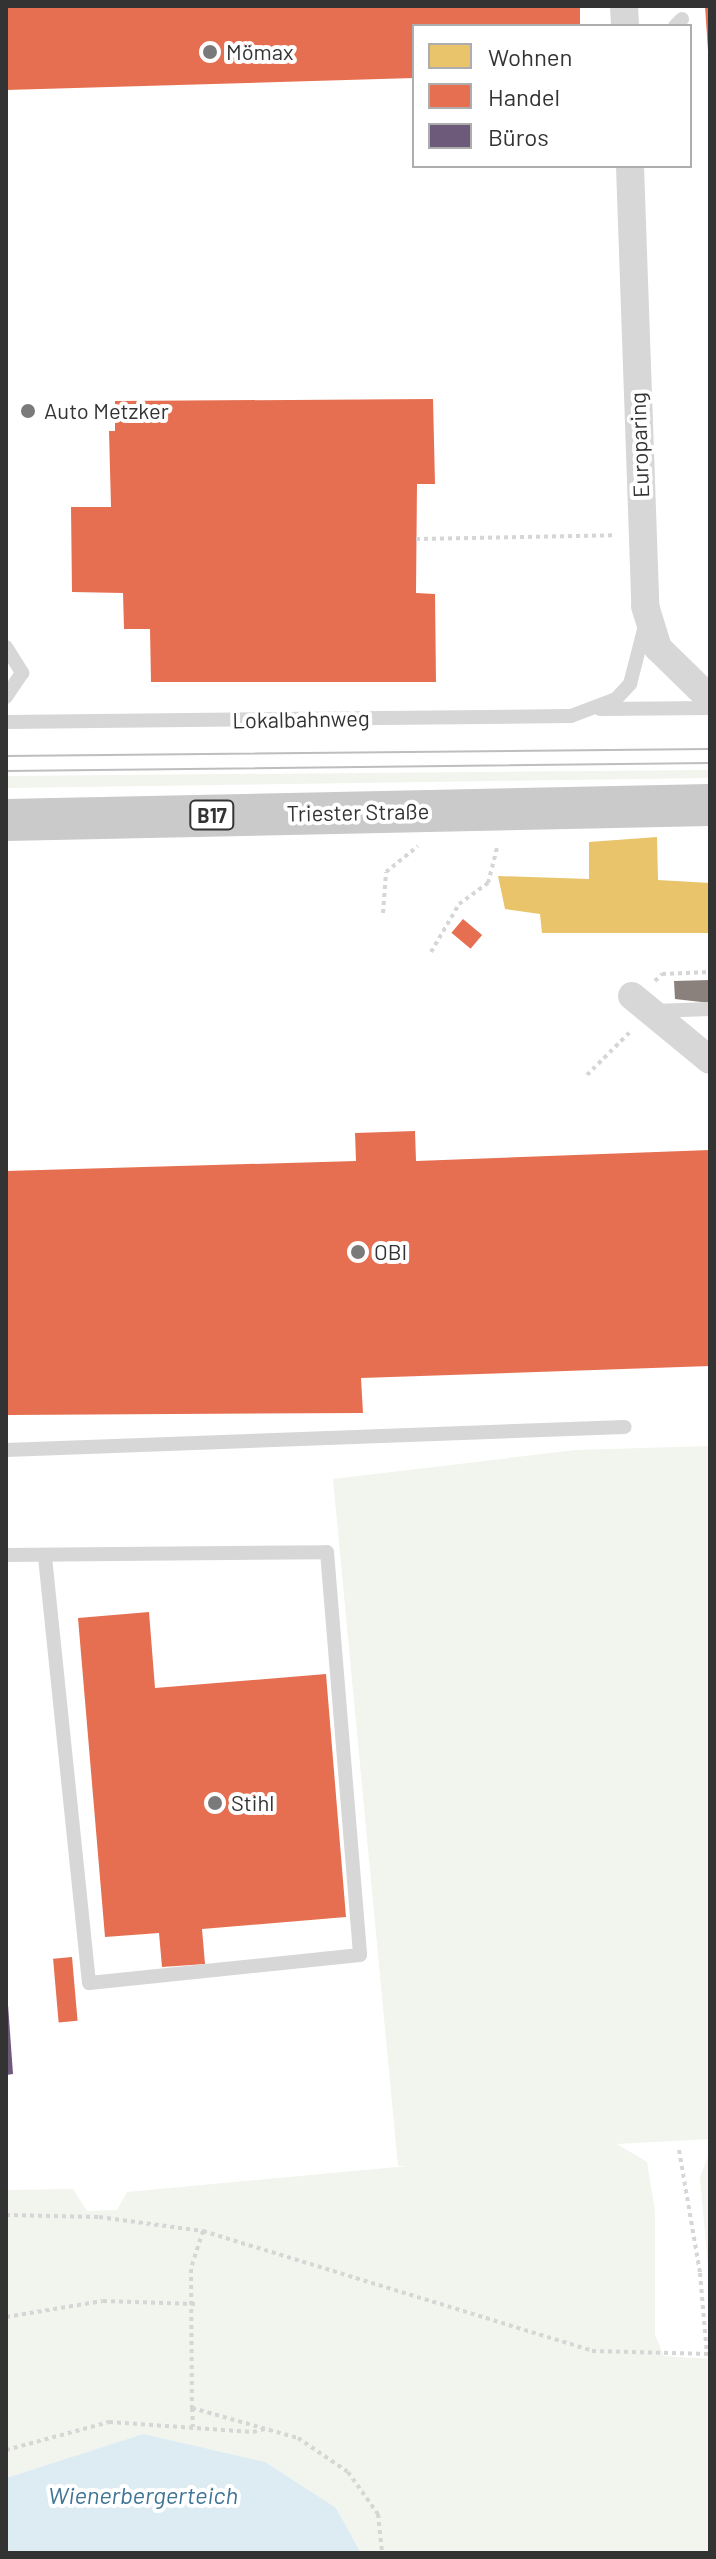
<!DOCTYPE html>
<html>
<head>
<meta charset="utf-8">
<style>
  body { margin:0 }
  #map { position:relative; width:716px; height:2559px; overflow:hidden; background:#fff; font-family:Barlow,sans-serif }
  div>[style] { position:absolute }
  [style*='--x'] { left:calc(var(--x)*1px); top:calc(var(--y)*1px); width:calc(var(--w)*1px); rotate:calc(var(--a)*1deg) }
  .green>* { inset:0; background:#f1f5ed }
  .water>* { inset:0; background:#ddebf3 }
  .homes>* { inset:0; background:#e9c46a }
  .shops>* { inset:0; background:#e76f51; transform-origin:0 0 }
  .offices>* { inset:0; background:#6d597a }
  .industry>* { inset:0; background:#8a817c }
  .path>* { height:4px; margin-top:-2px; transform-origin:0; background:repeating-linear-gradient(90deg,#d6d6d6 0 4px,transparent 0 8px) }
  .service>* { height:14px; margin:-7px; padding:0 7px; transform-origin:7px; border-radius:7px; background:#d7d7d7 }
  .minor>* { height:28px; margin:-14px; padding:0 14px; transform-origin:14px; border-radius:14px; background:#d7d7d7 }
  .primary>* { height:42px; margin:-21px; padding:0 21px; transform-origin:21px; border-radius:21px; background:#cacaca }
  .tram>* { height:2px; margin:-1px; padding:0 1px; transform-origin:1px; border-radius:1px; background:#bebebe }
  .dots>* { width:22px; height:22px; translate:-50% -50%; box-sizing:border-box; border:4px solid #fff; border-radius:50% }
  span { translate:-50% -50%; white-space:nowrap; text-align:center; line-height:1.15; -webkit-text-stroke:8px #fff; paint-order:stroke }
  .shield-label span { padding:2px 6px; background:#fff; border:2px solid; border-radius:6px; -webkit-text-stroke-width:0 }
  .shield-label { font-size:20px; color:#333; font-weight:700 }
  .poi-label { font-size:22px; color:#333 }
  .left { translate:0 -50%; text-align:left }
  .street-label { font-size:22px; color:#333 }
  .water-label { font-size:24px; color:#3f7597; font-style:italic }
  .frame { position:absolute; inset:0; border:8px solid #333; pointer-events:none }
  .legend { position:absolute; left:412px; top:24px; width:280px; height:144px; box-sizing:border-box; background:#fff; border:2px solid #adadad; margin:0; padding:10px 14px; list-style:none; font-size:24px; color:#333 }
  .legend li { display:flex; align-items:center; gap:16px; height:40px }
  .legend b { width:40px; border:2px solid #adadad }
</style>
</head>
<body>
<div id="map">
  <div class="green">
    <i style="clip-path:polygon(710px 770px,710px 778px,6px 788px,6px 776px)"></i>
    <i style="clip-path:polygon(710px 1446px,710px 2139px,617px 2144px,647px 2162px,655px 2211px,655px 2335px,664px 2356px,710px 2359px,710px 2553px,361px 2553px,336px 2508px,143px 2434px,6px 2478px,6px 2190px,73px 2189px,87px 2211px,117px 2210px,127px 2192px,408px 2166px,398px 2166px,333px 1479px,576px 1450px)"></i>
    <i style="clip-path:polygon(710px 2151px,710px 2290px,700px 2177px)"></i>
  </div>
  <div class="water">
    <i style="clip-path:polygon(143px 2434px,265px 2462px,336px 2508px,361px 2553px,6px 2553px,6px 2478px)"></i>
  </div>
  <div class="homes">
    <i style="clip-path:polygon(657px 837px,658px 880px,710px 883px,710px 933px,542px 933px,540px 914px,505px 909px,498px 876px,589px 879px,589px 842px)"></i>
  </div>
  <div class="shops">
    <i style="clip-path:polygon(6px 6px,580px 6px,580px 26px,414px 26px,414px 78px,6px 90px)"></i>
    <i style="clip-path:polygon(705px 6px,710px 6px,710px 51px,708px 51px)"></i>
    <i style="clip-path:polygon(433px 399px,435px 484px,417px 484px,416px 593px,435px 594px,436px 682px,151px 682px,150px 629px,124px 629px,123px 593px,72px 592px,71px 507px,111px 507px,109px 431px,115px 431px,115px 401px)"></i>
    <i style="left:463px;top:919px;width:25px;height:18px;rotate:40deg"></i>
    <i style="clip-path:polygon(415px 1131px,416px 1161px,710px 1150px,710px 1366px,361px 1378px,363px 1413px,8px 1415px,6px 1171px,356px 1161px,355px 1133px)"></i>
    <i style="clip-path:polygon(149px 1612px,155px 1688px,326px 1674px,346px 1917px,202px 1929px,205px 1964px,162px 1967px,159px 1933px,105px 1937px,78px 1618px)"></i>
    <i style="left:72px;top:1957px;width:64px;height:19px;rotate:85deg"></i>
  </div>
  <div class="offices">
    <i style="clip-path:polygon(6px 1977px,13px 2074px,6px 2075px)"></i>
  </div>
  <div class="industry">
    <i style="clip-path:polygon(710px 980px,710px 1003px,675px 999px,674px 981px)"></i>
  </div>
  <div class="path">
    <i style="--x:416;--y:539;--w:200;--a:-1.1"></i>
    <i style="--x:383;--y:913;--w:41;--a:-85.8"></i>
    <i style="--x:386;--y:872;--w:41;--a:-39.1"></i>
    <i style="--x:431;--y:952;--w:56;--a:-59.7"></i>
    <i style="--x:459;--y:904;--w:36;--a:-36"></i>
    <i style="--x:488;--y:883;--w:40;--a:-75.6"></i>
    <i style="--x:655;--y:981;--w:10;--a:-45"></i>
    <i style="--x:662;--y:974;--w:48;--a:-2.4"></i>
    <i style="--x:587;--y:1075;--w:64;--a:-45"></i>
    <i style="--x:679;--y:2150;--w:125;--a:80.3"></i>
    <i style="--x:700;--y:2273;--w:81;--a:85.1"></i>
    <i style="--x:6;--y:2215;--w:93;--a:1.2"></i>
    <i style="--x:99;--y:2217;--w:105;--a:7.7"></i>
    <i style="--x:203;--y:2231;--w:407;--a:17.1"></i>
    <i style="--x:592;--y:2351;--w:118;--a:1.5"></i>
    <i style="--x:203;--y:2231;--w:40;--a:108"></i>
    <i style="--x:191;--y:2269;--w:139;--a:89.6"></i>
    <i style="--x:192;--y:2408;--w:110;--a:15.8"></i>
    <i style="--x:298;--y:2438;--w:60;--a:34.2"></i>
    <i style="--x:348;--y:2472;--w:52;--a:54.5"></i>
    <i style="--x:378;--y:2514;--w:39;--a:84"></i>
    <i style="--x:6;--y:2317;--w:98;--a:-9.4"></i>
    <i style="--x:103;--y:2301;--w:92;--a:1.9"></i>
    <i style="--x:192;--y:2408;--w:19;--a:87"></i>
    <i style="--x:6;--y:2450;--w:107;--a:-15.2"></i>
    <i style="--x:109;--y:2422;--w:144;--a:4"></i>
    <i style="--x:253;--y:2432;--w:16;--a:-14"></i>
  </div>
  <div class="service">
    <i style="--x:675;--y:26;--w:10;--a:-45"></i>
    <i style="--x:6;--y:647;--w:31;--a:58"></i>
    <i style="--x:22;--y:673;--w:29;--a:124"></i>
    <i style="--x:600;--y:709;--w:110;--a:-0.5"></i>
    <i style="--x:6;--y:722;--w:565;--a:-0.61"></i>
    <i style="--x:571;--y:716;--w:48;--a:-20.7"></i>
    <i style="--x:616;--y:699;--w:21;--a:-47"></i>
    <i style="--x:630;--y:684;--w:56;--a:-75.5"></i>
    <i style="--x:654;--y:1011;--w:56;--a:-2"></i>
    <i style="--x:6;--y:1450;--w:619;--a:-2.13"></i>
    <i style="--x:6;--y:1555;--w:321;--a:-0.5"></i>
    <i style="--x:327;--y:1552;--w:404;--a:85.3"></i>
    <i style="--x:360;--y:1955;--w:272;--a:174.1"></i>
    <i style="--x:89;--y:1983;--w:426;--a:-95.9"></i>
  </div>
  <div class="minor">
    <i style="--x:624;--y:6;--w:20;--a:87"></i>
    <i style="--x:630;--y:166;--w:440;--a:88"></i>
    <i style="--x:645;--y:606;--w:44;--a:72.8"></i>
    <i style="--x:658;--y:648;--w:73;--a:44.4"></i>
    <i style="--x:632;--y:996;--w:101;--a:39.4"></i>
  </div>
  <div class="primary">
    <i style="--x:6;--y:820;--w:704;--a:-1.22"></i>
  </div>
  <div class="tram">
    <i style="--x:6;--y:756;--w:704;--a:-0.57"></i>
    <i style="--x:6;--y:771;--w:704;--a:-0.65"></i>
  </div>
  <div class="dots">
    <i style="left:210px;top:52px;background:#7a7a7a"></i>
    <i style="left:28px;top:411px;background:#7a7a7a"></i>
    <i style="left:358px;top:1252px;background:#7a7a7a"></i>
    <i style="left:215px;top:1803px;background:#7a7a7a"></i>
  </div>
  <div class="shield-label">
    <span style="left:212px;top:815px">B17</span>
  </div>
  <div class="poi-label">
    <span class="left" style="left:226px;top:52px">Mömax</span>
    <span class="left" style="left:44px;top:411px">Auto Metzker</span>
    <span class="left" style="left:374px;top:1252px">OBI</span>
    <span class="left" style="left:231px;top:1803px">Stihl</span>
  </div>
  <div class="street-label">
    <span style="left:639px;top:445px;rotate:-92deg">Europaring</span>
    <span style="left:301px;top:719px;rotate:-1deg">Lokalbahnweg</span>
    <span style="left:358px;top:812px;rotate:-1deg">Triester Straße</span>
  </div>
  <div class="water-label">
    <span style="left:143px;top:2495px">Wienerbergerteich</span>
  </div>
  <div class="frame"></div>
  <ul class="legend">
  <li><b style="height:22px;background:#e9c46a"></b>Wohnen</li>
  <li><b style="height:22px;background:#e76f51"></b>Handel</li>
  <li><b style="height:22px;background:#6d597a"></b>Büros</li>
  </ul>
</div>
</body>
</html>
